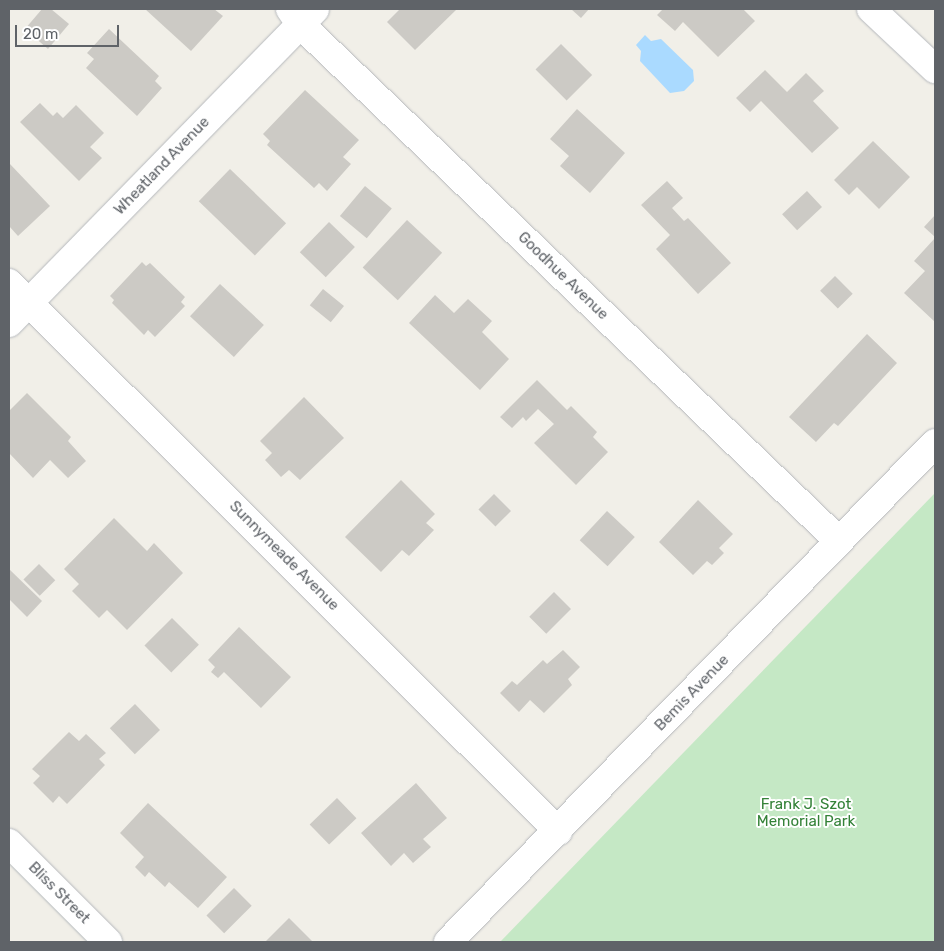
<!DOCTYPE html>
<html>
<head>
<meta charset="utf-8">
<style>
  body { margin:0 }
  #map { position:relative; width:944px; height:951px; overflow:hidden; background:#f1efe8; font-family:Rubik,sans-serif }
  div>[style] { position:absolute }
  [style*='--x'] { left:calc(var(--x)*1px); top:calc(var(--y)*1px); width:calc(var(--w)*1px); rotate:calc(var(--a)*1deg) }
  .green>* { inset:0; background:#c5e8c5 }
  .water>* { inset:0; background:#aadaff }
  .building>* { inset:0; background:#cccac5; transform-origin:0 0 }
  .roads { filter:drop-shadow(0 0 1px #b5b8bc) drop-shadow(0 0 1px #b5b8bc) }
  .minor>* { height:28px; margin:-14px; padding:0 14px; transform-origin:14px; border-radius:14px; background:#fff }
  span { translate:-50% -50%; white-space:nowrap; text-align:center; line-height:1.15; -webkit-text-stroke:4px #fff; paint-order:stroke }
  .street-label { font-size:15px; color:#5f6368 }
  .park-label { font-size:15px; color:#348238 }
  .frame { position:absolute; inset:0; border:10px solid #5f6368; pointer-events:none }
  .scale { position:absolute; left:15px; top:25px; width:104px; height:22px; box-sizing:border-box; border:2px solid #5f6368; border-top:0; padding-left:6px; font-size:15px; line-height:18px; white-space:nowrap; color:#5f6368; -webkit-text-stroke:4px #fff; paint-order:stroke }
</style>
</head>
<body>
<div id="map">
  <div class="green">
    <i style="clip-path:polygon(935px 493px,935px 942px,500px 942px)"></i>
  </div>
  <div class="water">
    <i style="clip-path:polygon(645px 35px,651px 41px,661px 39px,693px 70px,694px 81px,684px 91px,670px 93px,640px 61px,641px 51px,636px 45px)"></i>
  </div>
  <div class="building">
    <i style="clip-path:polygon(42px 9px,51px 9px,69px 24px,48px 49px,25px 29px)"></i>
    <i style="clip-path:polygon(145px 9px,214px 9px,223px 16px,191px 51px)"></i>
    <i style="clip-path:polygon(400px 9px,457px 9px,415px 50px,387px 22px)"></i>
    <i style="clip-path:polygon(571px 9px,589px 9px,581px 18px)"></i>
    <i style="clip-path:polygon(663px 9px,743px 9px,755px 21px,718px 57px,683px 22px,675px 31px,657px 15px)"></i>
    <i style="clip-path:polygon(109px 29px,159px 76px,155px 81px,162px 88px,137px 116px,86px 68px,94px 59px,87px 53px)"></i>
    <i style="left:561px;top:44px;width:44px;height:36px;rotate:45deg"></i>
    <i style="clip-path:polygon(765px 70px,787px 92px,806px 73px,824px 91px,813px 101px,839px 128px,812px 153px,761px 101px,750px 112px,736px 98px)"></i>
    <i style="clip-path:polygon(305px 90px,359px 140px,343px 157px,351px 164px,327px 191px,319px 183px,314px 188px,267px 145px,270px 141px,263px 134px)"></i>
    <i style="clip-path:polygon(40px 103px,53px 116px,57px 112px,63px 118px,76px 105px,104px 133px,90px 147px,102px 158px,79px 181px,20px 122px)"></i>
    <i style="clip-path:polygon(577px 109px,625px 153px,590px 193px,560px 166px,569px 156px,550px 139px)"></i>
    <i style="clip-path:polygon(873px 141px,910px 177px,879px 209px,857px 187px,849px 195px,834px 180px)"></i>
    <i style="clip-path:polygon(9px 163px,50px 206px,18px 236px,9px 226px)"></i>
    <i style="left:230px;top:169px;width:78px;height:45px;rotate:44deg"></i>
    <i style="clip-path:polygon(667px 181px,683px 198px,672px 208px,684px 221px,688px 218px,731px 263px,698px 294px,656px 249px,670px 235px,641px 205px)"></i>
    <i style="left:365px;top:186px;width:35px;height:39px;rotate:40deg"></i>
    <i style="left:807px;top:191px;width:22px;height:34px;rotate:47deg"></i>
    <i style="clip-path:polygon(935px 215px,935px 237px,924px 227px)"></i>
    <i style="left:407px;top:220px;width:48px;height:65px;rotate:43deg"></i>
    <i style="left:329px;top:222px;width:36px;height:42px;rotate:44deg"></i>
    <i style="clip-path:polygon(935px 238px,935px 322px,904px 293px,925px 271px,914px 261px)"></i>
    <i style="clip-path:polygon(142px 262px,146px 266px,150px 263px,185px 297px,181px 302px,185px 306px,155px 337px,148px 330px,144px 335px,112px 303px,114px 300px,110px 296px)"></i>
    <i style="left:835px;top:276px;width:25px;height:21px;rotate:45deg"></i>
    <i style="left:220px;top:284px;width:60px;height:44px;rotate:43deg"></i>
    <i style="left:323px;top:289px;width:27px;height:21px;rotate:39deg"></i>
    <i style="clip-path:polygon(435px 295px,454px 313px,468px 299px,492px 321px,482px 332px,509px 359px,480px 390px,409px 323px)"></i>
    <i style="clip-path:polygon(867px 334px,897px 363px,838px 426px,834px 423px,816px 442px,789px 417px)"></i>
    <i style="clip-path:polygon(537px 380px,567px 410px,571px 406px,597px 432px,593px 437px,608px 452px,576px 485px,534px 443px,554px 424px,538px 409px,526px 421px,523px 417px,512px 428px,500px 417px)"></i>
    <i style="clip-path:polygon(27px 393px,71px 437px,68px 441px,86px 461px,68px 478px,50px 460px,33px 478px,9px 453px,9px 411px)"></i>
    <i style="clip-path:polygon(304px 397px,344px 438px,300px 480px,289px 470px,281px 477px,265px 460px,272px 453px,260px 441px)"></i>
    <i style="clip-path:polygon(401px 480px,435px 514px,426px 523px,434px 530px,409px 556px,402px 550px,381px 572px,345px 537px)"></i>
    <i style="left:494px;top:494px;width:24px;height:22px;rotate:45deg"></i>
    <i style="clip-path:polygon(698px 500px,733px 534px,719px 548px,724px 553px,712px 565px,707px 561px,693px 575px,659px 542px)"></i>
    <i style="left:607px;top:511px;width:38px;height:40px;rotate:43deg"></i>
    <i style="clip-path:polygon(114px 518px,147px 551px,154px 543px,183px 573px,127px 630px,107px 610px,99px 618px,72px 591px,79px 584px,64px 569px)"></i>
    <i style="left:39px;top:564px;width:23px;height:22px;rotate:45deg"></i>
    <i style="clip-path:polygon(9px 569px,42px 601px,27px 617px,9px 599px)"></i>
    <i style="left:554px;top:592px;width:24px;height:35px;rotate:45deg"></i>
    <i style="left:172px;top:618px;width:38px;height:39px;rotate:45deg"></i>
    <i style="clip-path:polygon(239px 627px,291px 677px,261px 708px,224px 672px,218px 678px,211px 672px,215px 667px,208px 660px)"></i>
    <i style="clip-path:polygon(563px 650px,580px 667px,568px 679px,572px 685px,544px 713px,530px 700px,519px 712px,500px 693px,512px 681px,517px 685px,543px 660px,547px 664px)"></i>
    <i style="left:135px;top:704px;width:36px;height:35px;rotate:46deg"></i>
    <i style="clip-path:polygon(69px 732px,79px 741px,86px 734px,106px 753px,99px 759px,105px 765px,67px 804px,59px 796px,53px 803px,33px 783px,40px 776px,32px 769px)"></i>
    <i style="clip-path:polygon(416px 783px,447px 818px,423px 839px,431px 847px,413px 863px,404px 853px,391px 866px,361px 833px)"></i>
    <i style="left:337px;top:798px;width:28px;height:38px;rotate:46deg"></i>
    <i style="clip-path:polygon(148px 803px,227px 877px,198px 908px,169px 882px,165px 887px,149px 872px,145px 877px,135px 867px,144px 857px,120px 833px)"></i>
    <i style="left:234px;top:888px;width:25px;height:39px;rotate:45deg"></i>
    <i style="clip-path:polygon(289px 918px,313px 942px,265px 942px)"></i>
  </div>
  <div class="roads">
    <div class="minor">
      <i style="--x:290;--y:9;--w:18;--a:56"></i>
      <i style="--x:300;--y:24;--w:747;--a:43.81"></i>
      <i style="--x:871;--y:9;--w:88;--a:43.2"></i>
      <i style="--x:9;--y:283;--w:776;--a:44.95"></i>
      <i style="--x:9;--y:323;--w:438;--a:-45.7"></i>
      <i style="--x:9;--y:843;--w:140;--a:45"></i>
      <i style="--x:448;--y:942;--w:697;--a:-45.7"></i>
    </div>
  </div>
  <div class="street-label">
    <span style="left:162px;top:166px;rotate:-46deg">Wheatland Avenue</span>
    <span style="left:563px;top:276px;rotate:44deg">Goodhue Avenue</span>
    <span style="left:284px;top:556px;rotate:45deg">Sunnymeade Avenue</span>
    <span style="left:692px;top:693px;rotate:-46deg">Bemis Avenue</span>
    <span style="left:59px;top:893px;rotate:45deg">Bliss Street</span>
  </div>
  <div class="park-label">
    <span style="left:806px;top:813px">Frank J. Szot<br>Memorial Park</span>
  </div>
  <div class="frame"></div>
  <div class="scale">20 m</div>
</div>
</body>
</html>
